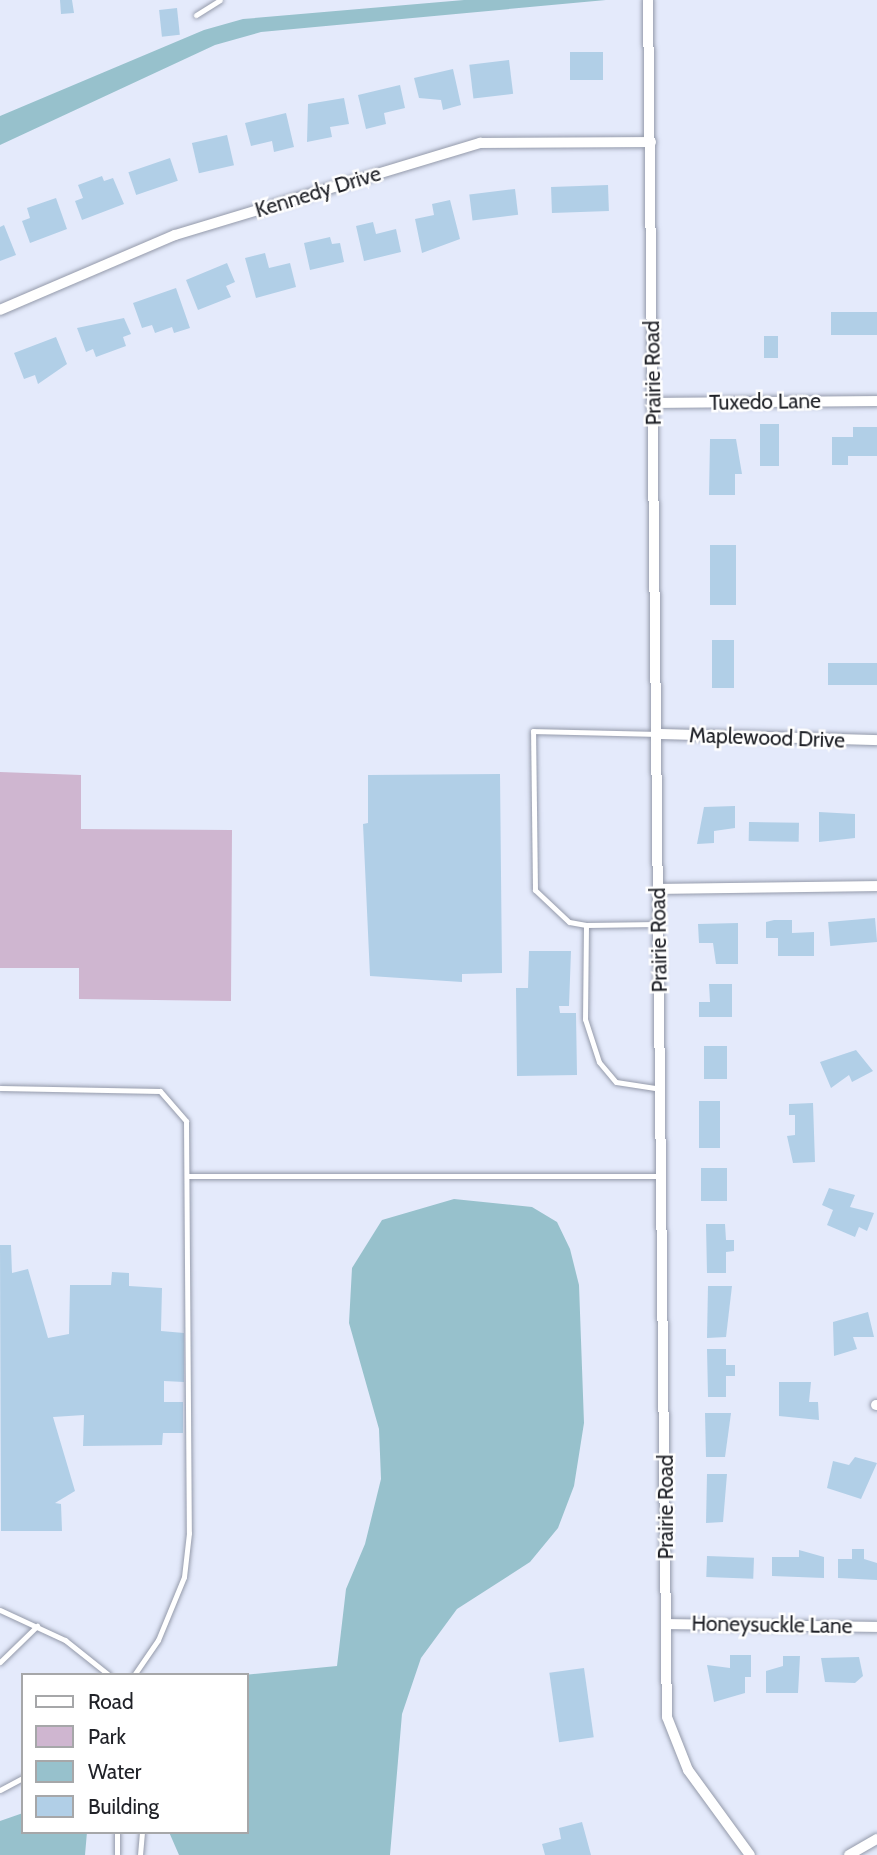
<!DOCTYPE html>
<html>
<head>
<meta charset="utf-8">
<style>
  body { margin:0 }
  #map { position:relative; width:877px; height:1855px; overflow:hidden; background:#e4eafb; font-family:Cabin,sans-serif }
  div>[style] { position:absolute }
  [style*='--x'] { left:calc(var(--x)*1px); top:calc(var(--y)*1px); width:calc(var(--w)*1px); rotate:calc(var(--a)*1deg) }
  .green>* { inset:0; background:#cfb6d0 }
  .water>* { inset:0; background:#97c1cc }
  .building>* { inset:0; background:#b1cfe7; transform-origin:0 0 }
  .roads { filter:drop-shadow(0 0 2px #949aaa) drop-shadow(0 0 2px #949aaa) }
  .lane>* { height:5px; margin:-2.5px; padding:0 2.5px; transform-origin:2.5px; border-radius:2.5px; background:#fff }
  .street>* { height:10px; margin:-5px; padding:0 5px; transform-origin:5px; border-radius:5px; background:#fff }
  span { translate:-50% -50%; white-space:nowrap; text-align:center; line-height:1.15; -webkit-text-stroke:5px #fff; paint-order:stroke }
  .street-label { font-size:21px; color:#202228 }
  .legend { position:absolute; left:21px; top:1673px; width:228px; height:161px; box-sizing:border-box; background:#fff; border:2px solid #a6a7a9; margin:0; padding:9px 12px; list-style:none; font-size:21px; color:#202228 }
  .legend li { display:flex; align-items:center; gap:14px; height:35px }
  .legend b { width:35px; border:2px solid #a6a7a9 }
</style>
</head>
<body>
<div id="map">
  <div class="green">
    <i style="clip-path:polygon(0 772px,81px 775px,81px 829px,232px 830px,231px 1001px,79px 999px,79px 968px,0 968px)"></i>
  </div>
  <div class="water">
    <i style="clip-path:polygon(464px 0,606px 0,261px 32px,215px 45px,0 145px,0 116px,204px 30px,243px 19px)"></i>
    <i style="clip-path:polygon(454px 1199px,532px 1207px,557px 1222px,570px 1249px,579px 1285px,584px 1423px,574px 1486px,558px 1528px,530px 1562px,457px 1609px,421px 1658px,402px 1714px,390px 1855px,179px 1855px,169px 1832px,247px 1832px,244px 1675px,337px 1666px,346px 1589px,365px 1544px,381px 1479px,379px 1429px,349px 1323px,352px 1268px,382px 1220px)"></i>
    <i style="clip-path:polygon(23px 1813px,23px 1832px,87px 1832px,85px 1855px,0 1855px,0 1821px)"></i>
  </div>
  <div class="building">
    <i style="clip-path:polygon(60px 0,72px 0,74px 13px,61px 14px)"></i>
    <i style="left:177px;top:8px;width:27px;height:18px;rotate:84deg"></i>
    <i style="left:570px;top:52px;width:33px;height:28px"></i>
    <i style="left:509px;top:60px;width:34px;height:40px;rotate:83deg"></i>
    <i style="clip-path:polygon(453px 69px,461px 105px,443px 110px,441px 100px,419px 98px,414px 78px)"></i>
    <i style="clip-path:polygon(400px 85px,405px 108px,384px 113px,386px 124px,366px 129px,358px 95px)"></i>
    <i style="clip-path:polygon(344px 98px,349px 124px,330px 127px,332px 137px,307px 142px,308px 104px)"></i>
    <i style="clip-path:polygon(286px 113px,294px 147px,274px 152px,272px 141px,251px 146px,245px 123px)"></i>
    <i style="left:227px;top:135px;width:31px;height:36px;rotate:77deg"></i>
    <i style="left:170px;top:158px;width:24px;height:44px;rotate:71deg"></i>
    <i style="clip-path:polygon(102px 176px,104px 181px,113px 178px,124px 204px,82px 220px,75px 201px,83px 198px,78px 185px)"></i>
    <i style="left:608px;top:185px;width:26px;height:57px;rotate:88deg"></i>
    <i style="left:515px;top:189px;width:26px;height:46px;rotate:83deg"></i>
    <i style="clip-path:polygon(56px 198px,67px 229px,30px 243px,22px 221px,30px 218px,27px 208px)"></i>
    <i style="clip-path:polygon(450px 200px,460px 239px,422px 253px,415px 219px,434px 215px,432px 204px)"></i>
    <i style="clip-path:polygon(373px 222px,376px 234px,396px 229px,401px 252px,364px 261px,356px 226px)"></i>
    <i style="clip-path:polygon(4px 225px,16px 255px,0 261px,0 227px)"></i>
    <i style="clip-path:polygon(330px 237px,332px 244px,340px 243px,344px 262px,310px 270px,304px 243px)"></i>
    <i style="clip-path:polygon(265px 253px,269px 268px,290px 263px,296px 287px,256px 298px,245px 258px)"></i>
    <i style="clip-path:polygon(227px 263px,235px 282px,226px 286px,231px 297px,198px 310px,186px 280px)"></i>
    <i style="clip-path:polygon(176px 288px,190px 328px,174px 333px,172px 327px,155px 333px,152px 325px,142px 328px,133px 303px)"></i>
    <i style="left:831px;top:312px;width:46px;height:23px"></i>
    <i style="clip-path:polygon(124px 318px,131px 334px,123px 337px,126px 346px,96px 357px,93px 349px,86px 352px,77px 328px)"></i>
    <i style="left:764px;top:336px;width:14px;height:22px"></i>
    <i style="clip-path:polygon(56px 337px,67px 364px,38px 384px,35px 375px,24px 379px,14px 353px)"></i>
    <i style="left:760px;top:424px;width:19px;height:42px"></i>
    <i style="clip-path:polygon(853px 427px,877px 427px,877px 456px,848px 456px,848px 465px,832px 465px,832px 437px,853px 437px)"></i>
    <i style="clip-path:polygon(710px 439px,736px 439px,742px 474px,735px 474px,735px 495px,709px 495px)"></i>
    <i style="left:710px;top:545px;width:26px;height:60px"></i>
    <i style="left:712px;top:640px;width:22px;height:48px"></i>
    <i style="left:828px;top:663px;width:49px;height:22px"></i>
    <i style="clip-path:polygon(500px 774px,502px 973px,462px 974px,462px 982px,370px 976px,363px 824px,368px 823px,368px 775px)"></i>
    <i style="clip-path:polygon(735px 806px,735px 828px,714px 831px,714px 843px,697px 844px,704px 807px)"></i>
    <i style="clip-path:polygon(819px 812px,855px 814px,855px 838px,819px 842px)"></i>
    <i style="left:749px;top:822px;width:50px;height:19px;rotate:1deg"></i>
    <i style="left:875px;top:918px;width:24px;height:47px;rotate:85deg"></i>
    <i style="clip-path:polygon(774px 920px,792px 920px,792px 933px,814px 932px,814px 956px,778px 956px,778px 938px,766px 938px,766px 922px)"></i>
    <i style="clip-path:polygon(738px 923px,738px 964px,716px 964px,713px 943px,699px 943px,698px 924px)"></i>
    <i style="clip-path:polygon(529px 951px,571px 951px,569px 1006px,559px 1006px,560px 1013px,576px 1013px,577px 1075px,517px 1076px,516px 988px,528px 988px)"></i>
    <i style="clip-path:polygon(709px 984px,732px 984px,732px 1017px,699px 1017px,699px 1002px,710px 1002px)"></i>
    <i style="left:704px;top:1046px;width:23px;height:33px"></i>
    <i style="clip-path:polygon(856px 1050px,873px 1071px,852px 1082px,849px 1075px,831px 1088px,820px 1062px)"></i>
    <i style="left:699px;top:1101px;width:21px;height:47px"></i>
    <i style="clip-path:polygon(813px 1103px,815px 1162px,793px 1163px,787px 1136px,795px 1135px,795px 1115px,789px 1115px,789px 1104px)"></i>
    <i style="left:701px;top:1168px;width:26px;height:33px"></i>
    <i style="clip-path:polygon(829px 1188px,855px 1195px,850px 1207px,874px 1213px,867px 1231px,859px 1227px,855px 1237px,827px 1225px,833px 1210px,822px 1205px)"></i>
    <i style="clip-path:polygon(706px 1224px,725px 1224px,726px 1240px,734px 1240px,734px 1251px,726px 1252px,726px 1273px,707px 1273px)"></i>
    <i style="clip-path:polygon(0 1245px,11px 1245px,12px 1273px,28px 1269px,48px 1338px,69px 1334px,70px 1285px,111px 1285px,112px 1272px,129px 1273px,129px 1286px,162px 1288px,161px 1331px,184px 1333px,184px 1382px,164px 1381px,164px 1402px,183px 1402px,183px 1433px,163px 1433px,162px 1445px,83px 1446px,84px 1415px,53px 1417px,75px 1491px,55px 1503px,61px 1504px,62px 1531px,1px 1531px)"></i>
    <i style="clip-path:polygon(708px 1286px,732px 1286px,726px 1337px,707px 1338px)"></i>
    <i style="clip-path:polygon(868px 1312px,874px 1337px,853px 1337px,857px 1349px,834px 1356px,833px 1322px)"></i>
    <i style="clip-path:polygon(707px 1349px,726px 1349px,726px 1365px,735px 1365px,735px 1376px,726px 1376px,726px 1397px,708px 1397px)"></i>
    <i style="clip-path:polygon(779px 1382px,811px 1382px,809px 1402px,818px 1402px,819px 1420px,779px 1416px)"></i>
    <i style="clip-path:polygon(705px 1413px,731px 1413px,725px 1457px,706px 1457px)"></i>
    <i style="clip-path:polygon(855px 1457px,877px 1463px,861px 1499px,827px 1488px,833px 1461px,849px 1465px)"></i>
    <i style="clip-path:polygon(707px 1474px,727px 1474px,723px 1522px,706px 1523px)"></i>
    <i style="clip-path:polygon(852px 1549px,864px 1549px,864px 1559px,877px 1563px,877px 1580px,838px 1578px,838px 1559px,852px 1559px)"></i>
    <i style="clip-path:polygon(799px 1550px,824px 1557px,824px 1578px,772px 1576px,772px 1557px,799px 1557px)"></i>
    <i style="left:707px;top:1556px;width:47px;height:21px;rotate:2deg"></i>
    <i style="clip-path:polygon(730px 1655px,751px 1655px,751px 1677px,745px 1677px,745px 1693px,714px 1702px,707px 1665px,730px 1668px)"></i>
    <i style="clip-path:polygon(783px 1656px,800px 1656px,798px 1693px,766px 1693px,766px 1671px,783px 1666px)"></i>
    <i style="clip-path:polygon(821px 1658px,859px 1657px,863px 1676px,855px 1683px,825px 1682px)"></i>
    <i style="left:584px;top:1668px;width:70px;height:35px;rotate:82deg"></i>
    <i style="clip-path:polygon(582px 1822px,591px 1855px,545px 1855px,542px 1844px,561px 1839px,559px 1828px)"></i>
  </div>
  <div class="roads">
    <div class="lane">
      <i style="--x:196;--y:15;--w:28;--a:-32"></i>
      <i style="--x:658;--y:924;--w:72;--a:179.2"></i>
      <i style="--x:586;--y:925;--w:94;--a:90.6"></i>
      <i style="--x:585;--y:1019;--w:45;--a:72"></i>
      <i style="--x:599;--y:1062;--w:26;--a:50"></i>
      <i style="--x:616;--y:1082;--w:46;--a:8.8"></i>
      <i style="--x:586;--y:925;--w:17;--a:-170"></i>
      <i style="--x:569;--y:922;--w:47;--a:-136.7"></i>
      <i style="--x:535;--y:890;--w:159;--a:-90.7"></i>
      <i style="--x:533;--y:731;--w:124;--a:1.4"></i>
      <i style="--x:0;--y:1088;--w:160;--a:1.1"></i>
      <i style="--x:160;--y:1091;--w:40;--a:49"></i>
      <i style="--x:186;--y:1121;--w:412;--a:89.6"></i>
      <i style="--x:189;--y:1533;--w:44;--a:96.5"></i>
      <i style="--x:184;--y:1577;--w:68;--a:112.4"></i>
      <i style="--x:158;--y:1640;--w:42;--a:124.4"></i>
      <i style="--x:189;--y:1176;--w:473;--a:0"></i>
      <i style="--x:0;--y:1610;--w:72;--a:24.8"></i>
      <i style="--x:65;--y:1640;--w:56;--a:38.5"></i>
      <i style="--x:0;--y:1662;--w:52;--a:-44.2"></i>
      <i style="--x:0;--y:1790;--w:26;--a:-28"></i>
      <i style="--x:117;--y:1832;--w:23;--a:90"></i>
      <i style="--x:140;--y:1855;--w:23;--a:-85"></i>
    </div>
    <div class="street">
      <i style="--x:648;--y:0;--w:1717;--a:89.37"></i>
      <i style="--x:667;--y:1717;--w:57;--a:68.4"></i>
      <i style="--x:688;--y:1770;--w:105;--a:53.9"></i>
      <i style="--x:0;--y:310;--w:190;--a:-23.2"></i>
      <i style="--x:175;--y:235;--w:319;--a:-16.8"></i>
      <i style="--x:480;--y:143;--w:171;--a:-0.3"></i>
      <i style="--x:653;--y:403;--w:224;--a:-0.5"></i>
      <i style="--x:657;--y:734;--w:220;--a:1.6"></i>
      <i style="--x:659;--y:889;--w:218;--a:-0.8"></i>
      <i style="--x:876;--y:1405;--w:1;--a:0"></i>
      <i style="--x:667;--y:1624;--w:210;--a:0.8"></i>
      <i style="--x:849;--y:1855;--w:32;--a:-30"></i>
    </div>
  </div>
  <div class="street-label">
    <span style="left:318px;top:192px;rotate:-17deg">Kennedy Drive</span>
    <span style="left:653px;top:373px;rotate:-91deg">Prairie Road</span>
    <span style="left:765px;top:402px;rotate:-1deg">Tuxedo Lane</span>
    <span style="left:767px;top:738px;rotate:2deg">Maplewood Drive</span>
    <span style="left:659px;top:940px;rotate:-91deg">Prairie Road</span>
    <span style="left:666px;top:1507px;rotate:-90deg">Prairie Road</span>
    <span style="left:772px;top:1625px;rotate:1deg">Honeysuckle Lane</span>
  </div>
  <ul class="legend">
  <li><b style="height:9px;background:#fff"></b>Road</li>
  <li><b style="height:19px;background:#cfb6d0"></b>Park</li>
  <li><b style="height:19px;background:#97c1cc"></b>Water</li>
  <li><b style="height:19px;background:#b1cfe7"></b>Building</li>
  </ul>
</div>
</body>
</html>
